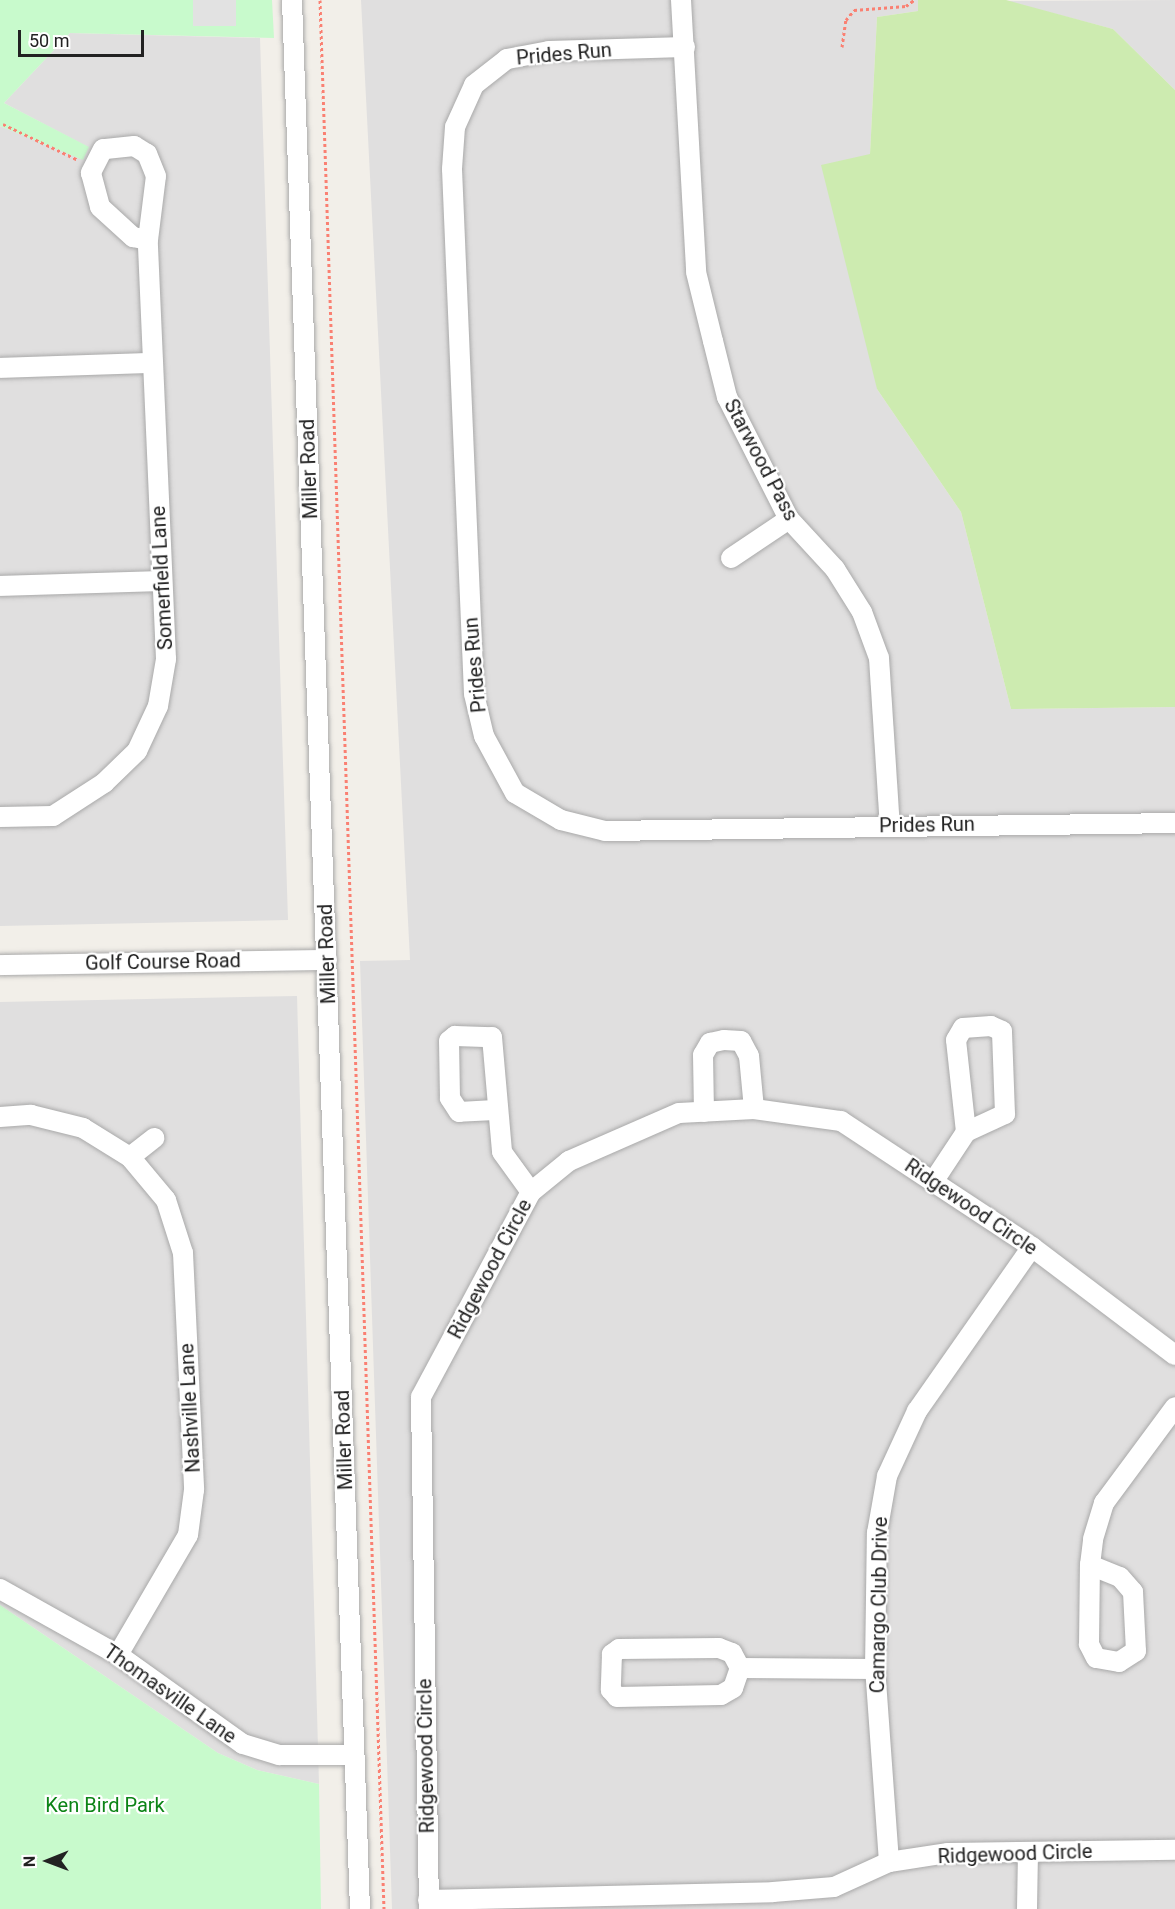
<!DOCTYPE html>
<html>
<head>
<meta charset="utf-8">
<style>
  body { margin:0 }
  #map { position:relative; width:1175px; height:1909px; overflow:hidden; background:#f2efe9; font-family:Roboto,sans-serif }
  div>[style] { position:absolute }
  [style*='--x'] { left:calc(var(--x)*1px); top:calc(var(--y)*1px); width:calc(var(--w)*1px); rotate:calc(var(--a)*1deg) }
  .residential>* { inset:0; background:#e0dfdf }
  .grass>* { inset:0; background:#cdebb0 }
  .park>* { inset:0; background:#c8facc }
  .parking>* { inset:0; background:#e2e2e2; transform-origin:0 0 }
  .path>* { height:3px; margin-top:-1.5px; transform-origin:0; background:repeating-linear-gradient(90deg,#fa8072 0 3px,transparent 0 6px) }
  .roads { filter:drop-shadow(0 0 2px #a9a9a9) drop-shadow(0 0 2px #a9a9a9) }
  .minor>* { height:20px; margin:-10px; padding:0 10px; transform-origin:10px; border-radius:10px; background:#fff }
  span { translate:-50% -50%; white-space:nowrap; text-align:center; line-height:1.15; -webkit-text-stroke:4.5px #fff; paint-order:stroke }
  .street-label { font-size:20px; color:#222 }
  .park-label { font-size:20px; color:#0c8416 }
  .north { position:absolute; left:18px; top:1831px; width:60px; height:60px; -webkit-text-stroke:4px #fff; paint-order:stroke; rotate:269deg; font-size:16px; font-weight:700; line-height:24px; text-align:center; color:#222 }
  .north::after { content:''; display:block; margin:auto; width:21px; height:27px; background:#222; clip-path:polygon(50% 0,100% 100%,50% 72%,0 100%) }
  .scale { position:absolute; left:18px; top:30px; width:126px; height:27px; box-sizing:border-box; border:3px solid #222; border-top:0; padding-left:8px; font-size:18px; line-height:21px; white-space:nowrap; color:#222; -webkit-text-stroke:4px #fff; paint-order:stroke }
</style>
</head>
<body>
<div id="map">
  <div class="residential">
    <i style="clip-path:polygon(361px 0,918px 0,918px 11px,877px 17px,870px 154px,877px 389px,961px 512px,1011px 709px,1175px 707px,1175px 1909px,392px 1909px,360px 961px,410px 960px)"></i>
    <i style="clip-path:polygon(1175px 0,1175px 90px,1113px 29px,1006px 1px)"></i>
    <i style="clip-path:polygon(70px 33px,260px 38px,288px 920px,0 926px,0 126px,82px 159px,88px 147px,4px 103px)"></i>
    <i style="clip-path:polygon(297px 996px,319px 1784px,257px 1770px,218px 1753px,0 1605px,0 1002px)"></i>
  </div>
  <div class="grass">
    <i style="clip-path:polygon(918px 0,1006px 0,1113px 29px,1175px 90px,1175px 707px,1011px 709px,961px 512px,877px 389px,821px 165px,870px 154px,877px 17px,918px 11px)"></i>
  </div>
  <div class="park">
    <i style="clip-path:polygon(0 0,272px 0,274px 38px,70px 33px,4px 103px,89px 147px,83px 160px,0 126px)"></i>
    <i style="clip-path:polygon(0 1605px,218px 1753px,257px 1770px,319px 1784px,321px 1909px,0 1909px)"></i>
  </div>
  <div class="parking">
    <i style="left:193px;top:0;width:43px;height:26px"></i>
  </div>
  <div class="path">
    <i style="--x:320;--y:0;--w:1910;--a:88.08"></i>
    <i style="--x:842;--y:47;--w:27;--a:-82"></i>
    <i style="--x:846;--y:20;--w:13;--a:-51"></i>
    <i style="--x:854;--y:10;--w:52;--a:-4.4"></i>
    <i style="--x:906;--y:6;--w:10;--a:-37"></i>
    <i style="--x:3;--y:124;--w:83;--a:25.6"></i>
  </div>
  <div class="roads">
    <div class="minor">
      <i style="--x:292;--y:0;--w:1910;--a:87.96"></i>
      <i style="--x:681;--y:0;--w:272;--a:86.8"></i>
      <i style="--x:696;--y:272;--w:71;--a:76.2"></i>
      <i style="--x:713;--y:341;--w:58;--a:76"></i>
      <i style="--x:727;--y:397;--w:137;--a:63.1"></i>
      <i style="--x:789;--y:519;--w:68;--a:47.4"></i>
      <i style="--x:835;--y:569;--w:51;--a:57.9"></i>
      <i style="--x:862;--y:612;--w:49;--a:69.7"></i>
      <i style="--x:879;--y:658;--w:168;--a:86.3"></i>
      <i style="--x:685;--y:47;--w:136;--a:178.3"></i>
      <i style="--x:549;--y:51;--w:43;--a:169.2"></i>
      <i style="--x:507;--y:59;--w:42;--a:141.8"></i>
      <i style="--x:474;--y:85;--w:46;--a:114.3"></i>
      <i style="--x:455;--y:127;--w:42;--a:94.1"></i>
      <i style="--x:452;--y:169;--w:525;--a:87.6"></i>
      <i style="--x:474;--y:694;--w:43;--a:76.6"></i>
      <i style="--x:484;--y:736;--w:65;--a:61.5"></i>
      <i style="--x:515;--y:793;--w:53;--a:30.4"></i>
      <i style="--x:561;--y:820;--w:45;--a:14"></i>
      <i style="--x:605;--y:831;--w:570;--a:-0.8"></i>
      <i style="--x:0;--y:368;--w:153;--a:-1.9"></i>
      <i style="--x:731;--y:558;--w:70;--a:-33.9"></i>
      <i style="--x:0;--y:586;--w:160;--a:-1.8"></i>
      <i style="--x:0;--y:817;--w:53;--a:-1.1"></i>
      <i style="--x:53;--y:816;--w:61;--a:-32.9"></i>
      <i style="--x:104;--y:783;--w:46;--a:-44.1"></i>
      <i style="--x:137;--y:751;--w:50;--a:-65"></i>
      <i style="--x:158;--y:706;--w:48;--a:-80.3"></i>
      <i style="--x:166;--y:659;--w:419;--a:-92.5"></i>
      <i style="--x:148;--y:240;--w:64;--a:-82.9"></i>
      <i style="--x:156;--y:176;--w:24;--a:-112"></i>
      <i style="--x:147;--y:154;--w:15;--a:-148"></i>
      <i style="--x:134;--y:146;--w:31;--a:174"></i>
      <i style="--x:103;--y:149;--w:27;--a:117"></i>
      <i style="--x:91;--y:173;--w:35;--a:75"></i>
      <i style="--x:100;--y:207;--w:45;--a:42.3"></i>
      <i style="--x:133;--y:237;--w:15;--a:11"></i>
      <i style="--x:0;--y:965;--w:327;--a:-0.9"></i>
      <i style="--x:495;--y:1110;--w:36;--a:177"></i>
      <i style="--x:459;--y:1112;--w:17;--a:-123"></i>
      <i style="--x:450;--y:1098;--w:57;--a:-91"></i>
      <i style="--x:449;--y:1041;--w:8;--a:-40"></i>
      <i style="--x:455;--y:1036;--w:37;--a:2"></i>
      <i style="--x:492;--y:1037;--w:115;--a:85"></i>
      <i style="--x:502;--y:1152;--w:49;--a:54.1"></i>
      <i style="--x:704;--y:1112;--w:57;--a:-91"></i>
      <i style="--x:703;--y:1055;--w:14;--a:-60"></i>
      <i style="--x:710;--y:1043;--w:14;--a:-12"></i>
      <i style="--x:724;--y:1040;--w:17;--a:3"></i>
      <i style="--x:741;--y:1041;--w:17;--a:62"></i>
      <i style="--x:749;--y:1056;--w:53;--a:84.6"></i>
      <i style="--x:0;--y:1117;--w:31;--a:-4"></i>
      <i style="--x:31;--y:1115;--w:54;--a:14"></i>
      <i style="--x:83;--y:1128;--w:55;--a:31.7"></i>
      <i style="--x:130;--y:1157;--w:56;--a:50.1"></i>
      <i style="--x:166;--y:1200;--w:56;--a:72.2"></i>
      <i style="--x:183;--y:1253;--w:237;--a:87.3"></i>
      <i style="--x:194;--y:1490;--w:45;--a:97.6"></i>
      <i style="--x:188;--y:1535;--w:139;--a:120.3"></i>
      <i style="--x:130;--y:1157;--w:31;--a:-38"></i>
      <i style="--x:933;--y:1182;--w:60;--a:-56.6"></i>
      <i style="--x:966;--y:1132;--w:43;--a:-24.8"></i>
      <i style="--x:1005;--y:1114;--w:83;--a:-92.1"></i>
      <i style="--x:1002;--y:1031;--w:12;--a:-156"></i>
      <i style="--x:991;--y:1026;--w:28;--a:176"></i>
      <i style="--x:963;--y:1028;--w:14;--a:120"></i>
      <i style="--x:956;--y:1040;--w:93;--a:83.8"></i>
      <i style="--x:1090;--y:1565;--w:32;--a:22"></i>
      <i style="--x:1120;--y:1577;--w:20;--a:49"></i>
      <i style="--x:1133;--y:1592;--w:59;--a:87.1"></i>
      <i style="--x:1136;--y:1651;--w:20;--a:147"></i>
      <i style="--x:1119;--y:1662;--w:23;--a:-170"></i>
      <i style="--x:1096;--y:1658;--w:16;--a:-117"></i>
      <i style="--x:1089;--y:1644;--w:79;--a:-89.3"></i>
      <i style="--x:1090;--y:1565;--w:26;--a:-83"></i>
      <i style="--x:1093;--y:1539;--w:38;--a:-73"></i>
      <i style="--x:1104;--y:1503;--w:119;--a:-53.5"></i>
      <i style="--x:0;--y:1589;--w:135;--a:29.2"></i>
      <i style="--x:118;--y:1655;--w:153;--a:35.5"></i>
      <i style="--x:243;--y:1744;--w:38;--a:17"></i>
      <i style="--x:279;--y:1755;--w:75;--a:0"></i>
      <i style="--x:740;--y:1668;--w:17;--a:-118"></i>
      <i style="--x:732;--y:1653;--w:14;--a:-159"></i>
      <i style="--x:719;--y:1648;--w:100;--a:179.4"></i>
      <i style="--x:619;--y:1649;--w:9;--a:144"></i>
      <i style="--x:612;--y:1654;--w:36;--a:92"></i>
      <i style="--x:611;--y:1690;--w:9;--a:49"></i>
      <i style="--x:617;--y:1697;--w:104;--a:-1.1"></i>
      <i style="--x:721;--y:1695;--w:14;--a:-30"></i>
      <i style="--x:733;--y:1688;--w:21;--a:-71"></i>
      <i style="--x:740;--y:1668;--w:135;--a:0.4"></i>
      <i style="--x:889;--y:1862;--w:194;--a:-94.1"></i>
      <i style="--x:875;--y:1669;--w:136;--a:-89.2"></i>
      <i style="--x:877;--y:1533;--w:58;--a:-80"></i>
      <i style="--x:887;--y:1476;--w:72;--a:-65.2"></i>
      <i style="--x:917;--y:1411;--w:200;--a:-55"></i>
      <i style="--x:428;--y:1900;--w:345;--a:-1.3"></i>
      <i style="--x:773;--y:1892;--w:61;--a:-4.7"></i>
      <i style="--x:834;--y:1887;--w:60;--a:-24.4"></i>
      <i style="--x:889;--y:1862;--w:60;--a:-8.7"></i>
      <i style="--x:948;--y:1853;--w:227;--a:-0.8"></i>
      <i style="--x:429;--y:1909;--w:512;--a:-90.9"></i>
      <i style="--x:421;--y:1397;--w:233;--a:-61.8"></i>
      <i style="--x:531;--y:1192;--w:49;--a:-39.2"></i>
      <i style="--x:569;--y:1161;--w:120;--a:-23.6"></i>
      <i style="--x:679;--y:1113;--w:75;--a:-3.1"></i>
      <i style="--x:754;--y:1109;--w:88;--a:7.9"></i>
      <i style="--x:841;--y:1121;--w:229;--a:33.4"></i>
      <i style="--x:1032;--y:1247;--w:179;--a:37.1"></i>
      <i style="--x:1027;--y:1909;--w:56;--a:-89"></i>
    </div>
  </div>
  <div class="street-label">
    <span style="left:564px;top:54px;rotate:-5deg">Prides Run</span>
    <span style="left:761px;top:460px;rotate:62deg">Starwood Pass</span>
    <span style="left:309px;top:469px;rotate:-92deg">Miller Road</span>
    <span style="left:162px;top:578px;rotate:-93deg">Somerfield Lane</span>
    <span style="left:475px;top:665px;rotate:-95deg">Prides Run</span>
    <span style="left:927px;top:825px;rotate:-1deg">Prides Run</span>
    <span style="left:327px;top:954px;rotate:-92deg">Miller Road</span>
    <span style="left:163px;top:962px;rotate:-1deg">Golf Course Road</span>
    <span style="left:971px;top:1207px;rotate:34deg">Ridgewood Circle</span>
    <span style="left:490px;top:1269px;rotate:-62deg">Ridgewood Circle</span>
    <span style="left:190px;top:1408px;rotate:-93deg">Nashville Lane</span>
    <span style="left:344px;top:1440px;rotate:-92deg">Miller Road</span>
    <span style="left:879px;top:1605px;rotate:-89deg">Camargo Club Drive</span>
    <span style="left:170px;top:1694px;rotate:35deg">Thomasville Lane</span>
    <span style="left:426px;top:1756px;rotate:-91deg">Ridgewood Circle</span>
    <span style="left:1015px;top:1854px;rotate:-2deg">Ridgewood Circle</span>
  </div>
  <div class="park-label">
    <span style="left:105px;top:1805px">Ken Bird Park</span>
  </div>
  <div class="north">N</div>
  <div class="scale">50 m</div>
</div>
</body>
</html>
